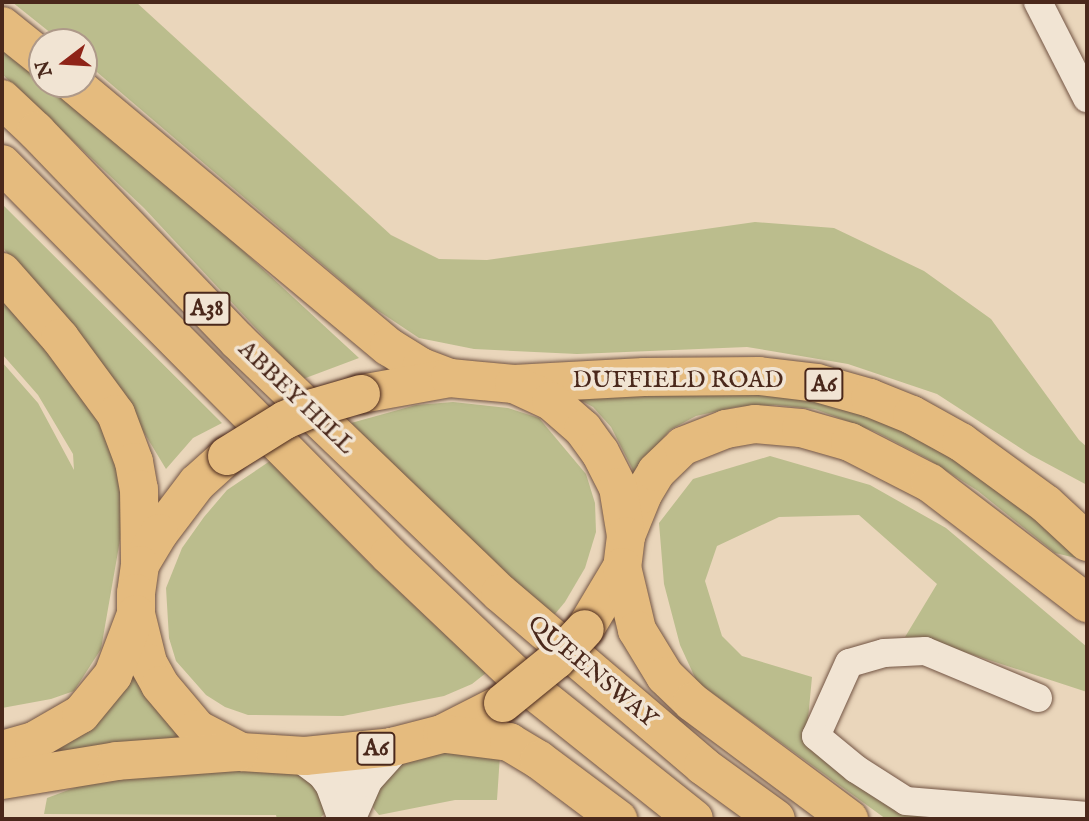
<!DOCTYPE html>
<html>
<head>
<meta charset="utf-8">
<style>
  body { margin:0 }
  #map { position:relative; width:1089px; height:821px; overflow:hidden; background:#ead6bb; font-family:"IM FELL English",serif }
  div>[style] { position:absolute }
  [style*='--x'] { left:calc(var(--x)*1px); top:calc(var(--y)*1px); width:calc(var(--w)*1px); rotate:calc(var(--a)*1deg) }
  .green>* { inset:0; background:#bbbd8d }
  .roads { filter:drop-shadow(0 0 2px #725443) drop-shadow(0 0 2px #725443) }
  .street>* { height:28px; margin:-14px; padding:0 14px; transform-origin:14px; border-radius:14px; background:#f1e4d3 }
  .secondary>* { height:38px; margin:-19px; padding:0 19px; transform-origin:19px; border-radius:19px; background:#f1e4d3 }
  .primary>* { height:38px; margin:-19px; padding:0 19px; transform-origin:19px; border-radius:19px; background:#e5bb7e }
  .highway>* { height:38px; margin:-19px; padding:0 19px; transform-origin:19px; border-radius:19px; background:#e5bb7e }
  .bridges { filter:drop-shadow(0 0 2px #4a281b) drop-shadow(0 0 2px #4a281b) }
  .highway-bridge>* { height:38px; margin:-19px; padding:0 19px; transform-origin:19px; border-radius:19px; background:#e5bb7e }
  span { translate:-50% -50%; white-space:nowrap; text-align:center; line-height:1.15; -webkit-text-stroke:7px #f1e4d3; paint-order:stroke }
  .shield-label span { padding:2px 5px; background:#f1e4d3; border:2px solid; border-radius:5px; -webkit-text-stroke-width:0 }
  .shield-label { font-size:23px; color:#4a281b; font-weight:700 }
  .street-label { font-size:24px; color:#4a281b }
  .frame { position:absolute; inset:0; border:4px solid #4a281b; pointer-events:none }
  .north { position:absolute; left:28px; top:28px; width:70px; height:70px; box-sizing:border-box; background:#f1e4d3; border:2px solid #ae9989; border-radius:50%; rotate:253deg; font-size:19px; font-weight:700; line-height:28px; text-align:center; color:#4a281b }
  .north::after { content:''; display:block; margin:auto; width:24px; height:32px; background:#8f2418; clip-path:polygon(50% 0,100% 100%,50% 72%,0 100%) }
</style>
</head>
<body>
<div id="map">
  <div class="green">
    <i style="clip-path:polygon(12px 2px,136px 2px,391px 235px,439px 259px,487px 260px,755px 222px,834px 228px,924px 271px,991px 319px,1079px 440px,1087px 447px,1087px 485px,1031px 455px,937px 394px,848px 364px,747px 347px,577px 354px,474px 349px,419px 338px,371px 306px,84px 61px,84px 42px,62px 42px)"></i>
    <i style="clip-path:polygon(2px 45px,42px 78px,42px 84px,49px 84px,199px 210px,359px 358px,303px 379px,144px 208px,2px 74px)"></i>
    <i style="clip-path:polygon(2px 204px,222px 423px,193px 438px,166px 469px,105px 368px,2px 247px)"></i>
    <i style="clip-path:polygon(2px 290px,56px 353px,118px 451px,127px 500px,101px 649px,74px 691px,51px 699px,2px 708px,2px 362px,38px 403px,74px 470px,73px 454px,38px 395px,2px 354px)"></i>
    <i style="clip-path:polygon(737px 387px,848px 404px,945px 445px,1080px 555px,1076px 558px,1055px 553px,978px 491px,928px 459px,876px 432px,815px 409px,776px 405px,736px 407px,696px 416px,670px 430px,634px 472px,611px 427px,593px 407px,575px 397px)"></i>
    <i style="clip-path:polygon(453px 402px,508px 408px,539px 418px,586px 474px,595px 503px,596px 532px,585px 568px,565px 602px,550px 620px,351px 423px,416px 405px)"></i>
    <i style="clip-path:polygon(770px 456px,870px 485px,946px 528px,1087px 647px,1087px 692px,949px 647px,905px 637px,937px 584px,859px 515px,779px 517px,717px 546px,705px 581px,722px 636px,742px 656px,812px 677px,806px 740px,885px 800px,928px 819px,886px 819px,697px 682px,680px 645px,664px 584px,659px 523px,693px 479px)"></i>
    <i style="clip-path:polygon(270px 461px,369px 563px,486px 673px,472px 684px,444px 696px,343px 716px,248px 715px,225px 707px,206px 695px,176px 661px,169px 638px,166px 588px,182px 548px,204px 517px,227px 490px)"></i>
    <i style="clip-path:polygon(132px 662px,181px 741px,17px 755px)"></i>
    <i style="clip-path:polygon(452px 748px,500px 755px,497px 800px,455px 800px,379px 815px,374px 809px,369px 798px,396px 761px)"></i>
    <i style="clip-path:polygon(222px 767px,308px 773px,328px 810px,319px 819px,277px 819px,276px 815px,44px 814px,47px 798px,106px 776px)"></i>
  </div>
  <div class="roads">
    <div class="street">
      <i style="--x:1038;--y:2;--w:108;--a:63"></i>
      <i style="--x:1038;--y:698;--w:122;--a:-157.4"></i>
      <i style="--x:925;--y:651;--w:41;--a:177.2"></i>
      <i style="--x:884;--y:653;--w:36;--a:164"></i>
      <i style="--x:849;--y:663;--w:80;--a:114.3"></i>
      <i style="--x:816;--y:736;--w:52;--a:39.5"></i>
      <i style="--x:856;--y:769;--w:59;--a:32.6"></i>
      <i style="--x:906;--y:801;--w:182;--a:4.7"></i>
    </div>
    <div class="secondary">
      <i style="--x:305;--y:756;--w:26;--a:37"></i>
      <i style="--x:326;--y:772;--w:14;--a:54"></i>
      <i style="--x:334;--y:783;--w:37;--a:70"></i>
      <i style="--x:346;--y:819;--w:45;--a:-66.3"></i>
      <i style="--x:364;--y:778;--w:42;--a:-47.9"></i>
    </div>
    <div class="primary">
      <i style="--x:514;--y:384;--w:130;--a:-3.1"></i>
      <i style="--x:644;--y:377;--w:115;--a:-0.5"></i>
      <i style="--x:759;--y:376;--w:58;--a:6.9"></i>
      <i style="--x:817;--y:383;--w:55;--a:15.8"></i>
      <i style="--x:870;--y:398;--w:45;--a:22"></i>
      <i style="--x:912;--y:415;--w:56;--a:28.9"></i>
      <i style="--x:961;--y:442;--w:105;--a:36.1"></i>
      <i style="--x:1046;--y:504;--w:56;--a:42.8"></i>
      <i style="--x:626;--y:536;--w:45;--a:-68"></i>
      <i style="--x:643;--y:494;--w:26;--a:-59"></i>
      <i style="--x:656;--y:472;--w:37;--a:-44"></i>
      <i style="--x:683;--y:446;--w:46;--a:-21.6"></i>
      <i style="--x:726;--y:429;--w:29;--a:-10"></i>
      <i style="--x:755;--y:424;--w:46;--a:5"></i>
      <i style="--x:801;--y:428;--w:51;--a:15.9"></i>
      <i style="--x:850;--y:442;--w:90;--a:27.1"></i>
      <i style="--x:930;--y:483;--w:198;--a:37.4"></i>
    </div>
    <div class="highway">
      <i style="--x:2;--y:26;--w:51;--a:38.7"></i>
      <i style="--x:74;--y:84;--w:410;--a:39.9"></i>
      <i style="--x:389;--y:347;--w:38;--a:32"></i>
      <i style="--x:421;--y:367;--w:31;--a:21"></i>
      <i style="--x:2;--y:99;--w:47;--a:43.3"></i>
      <i style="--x:36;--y:131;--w:290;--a:46.1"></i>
      <i style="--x:237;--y:340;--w:365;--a:43.9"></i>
      <i style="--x:500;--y:593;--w:267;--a:40.4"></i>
      <i style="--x:703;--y:766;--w:90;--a:36"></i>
      <i style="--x:2;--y:164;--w:550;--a:45.29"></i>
      <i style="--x:389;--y:555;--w:187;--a:43.5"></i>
      <i style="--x:525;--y:684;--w:216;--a:38.6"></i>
      <i style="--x:2;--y:272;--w:88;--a:48.7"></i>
      <i style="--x:60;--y:338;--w:94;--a:53.6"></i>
      <i style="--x:116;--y:414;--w:51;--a:69.4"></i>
      <i style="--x:134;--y:462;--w:27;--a:80"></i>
      <i style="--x:139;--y:489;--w:76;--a:89.2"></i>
      <i style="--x:361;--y:394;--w:90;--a:-10.2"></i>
      <i style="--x:450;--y:378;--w:64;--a:5.4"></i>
      <i style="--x:514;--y:384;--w:41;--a:24.7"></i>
      <i style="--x:551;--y:401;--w:43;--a:41.2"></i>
      <i style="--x:583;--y:429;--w:29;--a:54"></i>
      <i style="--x:600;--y:452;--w:39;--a:63"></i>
      <i style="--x:618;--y:487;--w:50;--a:80.7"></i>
      <i style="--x:626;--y:536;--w:31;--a:97"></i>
      <i style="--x:622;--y:567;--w:72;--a:120.8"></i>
      <i style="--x:227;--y:456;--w:40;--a:138"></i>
      <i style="--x:197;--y:483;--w:63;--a:127.2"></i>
      <i style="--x:159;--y:533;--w:37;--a:121"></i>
      <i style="--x:140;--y:565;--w:28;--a:98"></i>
      <i style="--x:136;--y:593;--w:21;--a:90"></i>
      <i style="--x:136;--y:614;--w:50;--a:76.2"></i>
      <i style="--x:148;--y:663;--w:25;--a:61"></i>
      <i style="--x:160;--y:685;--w:57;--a:49.9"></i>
      <i style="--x:197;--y:729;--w:50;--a:27.6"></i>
      <i style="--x:241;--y:752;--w:64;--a:3.6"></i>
      <i style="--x:305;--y:756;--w:87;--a:-5.9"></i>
      <i style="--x:392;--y:747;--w:52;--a:-14.6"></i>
      <i style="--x:442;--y:734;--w:68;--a:-26.9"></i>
      <i style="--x:622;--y:567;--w:65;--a:76.6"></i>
      <i style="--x:637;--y:630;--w:54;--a:58.7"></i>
      <i style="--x:665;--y:676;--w:37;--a:44"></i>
      <i style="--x:692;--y:702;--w:196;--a:36.7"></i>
      <i style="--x:446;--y:734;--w:64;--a:7.2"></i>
      <i style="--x:509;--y:742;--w:35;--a:31"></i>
      <i style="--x:539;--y:760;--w:99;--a:36.8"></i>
      <i style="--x:2;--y:750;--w:33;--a:-16"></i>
      <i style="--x:34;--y:741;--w:54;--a:-29.9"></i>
      <i style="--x:81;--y:714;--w:50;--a:-50.6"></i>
      <i style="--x:113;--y:675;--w:65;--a:-69.3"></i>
      <i style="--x:2;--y:780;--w:117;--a:-9.4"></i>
      <i style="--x:117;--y:761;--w:122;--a:-4.2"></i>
    </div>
  </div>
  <div class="bridges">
    <div class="highway-bridge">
      <i style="--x:227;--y:456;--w:68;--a:-31.8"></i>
      <i style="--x:285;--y:420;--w:30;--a:-23"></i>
      <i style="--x:313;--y:408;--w:50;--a:-16.3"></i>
      <i style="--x:503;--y:703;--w:68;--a:-39.1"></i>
      <i style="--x:556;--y:660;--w:42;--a:-46.9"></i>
    </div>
  </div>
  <div class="shield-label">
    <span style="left:207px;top:309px">A38</span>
    <span style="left:824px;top:385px">A6</span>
    <span style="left:376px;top:749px">A6</span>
  </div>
  <div class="street-label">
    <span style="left:678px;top:381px">DUFFIELD ROAD</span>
    <span style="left:296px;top:398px;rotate:44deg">ABBEY HILL</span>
    <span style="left:592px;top:672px;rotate:40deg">QUEENSWAY</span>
  </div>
  <div class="frame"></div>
  <div class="north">N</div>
</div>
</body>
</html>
